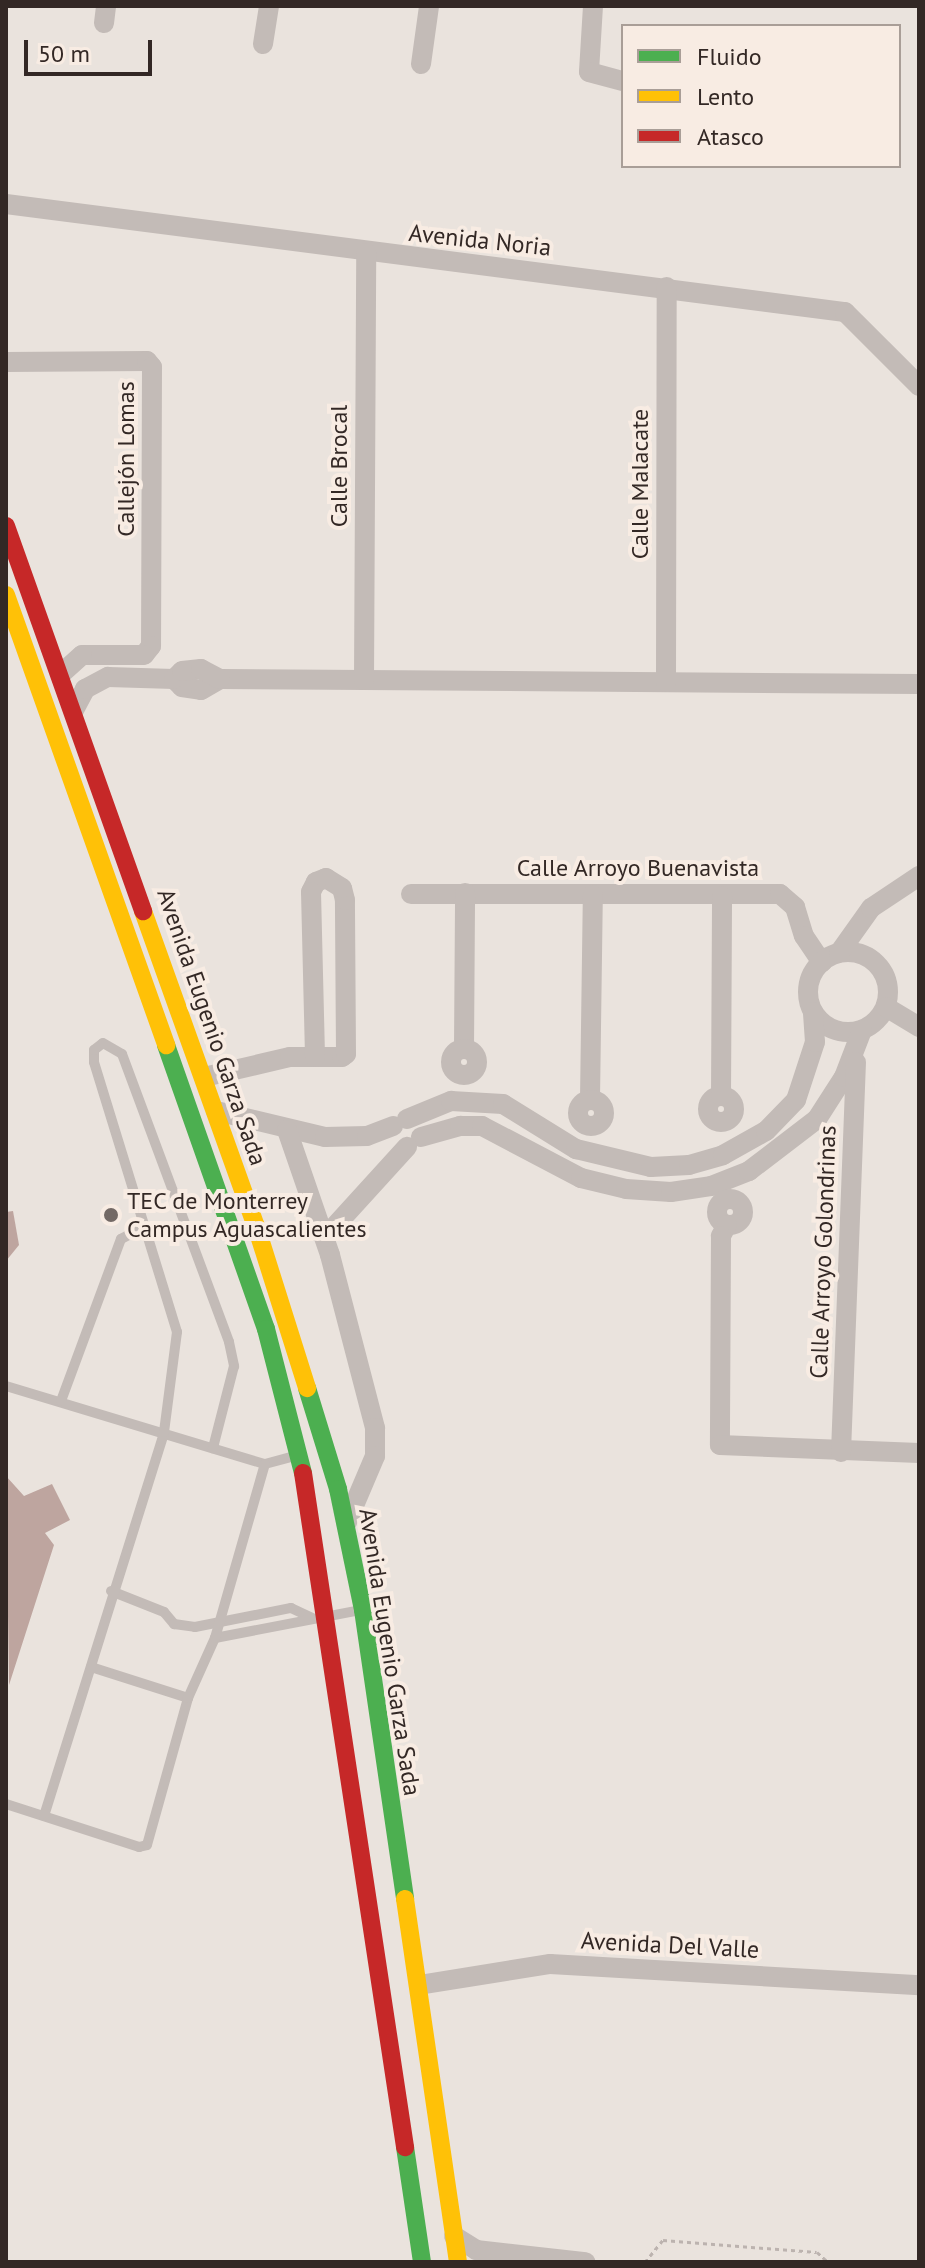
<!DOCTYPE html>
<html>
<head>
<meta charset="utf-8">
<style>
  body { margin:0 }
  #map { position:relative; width:925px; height:2268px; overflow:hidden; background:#eae3dd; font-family:"PT Sans",sans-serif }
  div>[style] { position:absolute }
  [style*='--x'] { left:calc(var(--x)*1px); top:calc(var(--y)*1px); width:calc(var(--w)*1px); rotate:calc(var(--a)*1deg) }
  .building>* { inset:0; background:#bea59f }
  .path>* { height:3px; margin-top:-1.5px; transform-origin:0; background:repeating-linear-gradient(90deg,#bcb3af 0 4px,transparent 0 8px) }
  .lane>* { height:10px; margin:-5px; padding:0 5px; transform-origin:5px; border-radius:5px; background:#c3bbb7 }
  .street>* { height:20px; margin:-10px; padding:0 10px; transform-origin:10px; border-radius:10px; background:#c3bbb7 }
  .street>.ring { margin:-10px; padding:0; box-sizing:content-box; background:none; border:20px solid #c3bbb7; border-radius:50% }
  .fast>* { height:18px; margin:-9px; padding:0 9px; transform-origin:9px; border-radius:9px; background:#4caf50 }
  .slow>* { height:18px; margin:-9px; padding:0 9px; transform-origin:9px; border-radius:9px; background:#ffc107 }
  .jam>* { height:18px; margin:-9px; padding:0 9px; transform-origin:9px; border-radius:9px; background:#c62828 }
  .dots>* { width:22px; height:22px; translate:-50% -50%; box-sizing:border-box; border:4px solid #f8ece3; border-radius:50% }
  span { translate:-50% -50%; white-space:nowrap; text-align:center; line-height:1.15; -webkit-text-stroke:8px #f8ece3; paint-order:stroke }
  .street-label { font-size:24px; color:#332825 }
  .poi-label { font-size:24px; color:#332825 }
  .left { translate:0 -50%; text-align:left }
  .frame { position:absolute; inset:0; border:8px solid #332825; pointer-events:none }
  .legend { position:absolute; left:621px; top:24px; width:280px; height:144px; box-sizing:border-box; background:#f8ece3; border:2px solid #a99e97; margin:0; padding:10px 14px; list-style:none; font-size:24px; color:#332825 }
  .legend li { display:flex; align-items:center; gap:16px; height:40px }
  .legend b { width:40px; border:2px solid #a99e97 }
  .scale { position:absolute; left:24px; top:40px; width:128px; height:36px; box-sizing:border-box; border:4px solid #332825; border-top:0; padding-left:10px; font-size:24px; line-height:28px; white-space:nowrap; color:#332825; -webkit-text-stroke:6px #f8ece3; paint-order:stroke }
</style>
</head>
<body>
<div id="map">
  <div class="building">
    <i style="clip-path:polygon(13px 1211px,19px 1245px,6px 1261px,6px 1212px)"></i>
    <i style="clip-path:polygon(6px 1476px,24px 1496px,52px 1484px,70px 1520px,45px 1533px,54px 1545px,9px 1685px)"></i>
  </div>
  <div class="path">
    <i style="--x:645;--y:2262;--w:28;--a:-51"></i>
    <i style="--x:663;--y:2240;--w:154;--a:4.5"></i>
    <i style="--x:817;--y:2252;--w:15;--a:42"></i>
  </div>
  <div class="lane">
    <i style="--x:6;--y:1386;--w:270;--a:16.8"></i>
    <i style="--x:265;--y:1464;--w:35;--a:-15"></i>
    <i style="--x:61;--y:1401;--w:173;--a:-69.7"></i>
    <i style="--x:121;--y:1239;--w:17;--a:-28"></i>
    <i style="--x:136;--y:1231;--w:51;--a:0"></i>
    <i style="--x:111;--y:1591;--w:57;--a:21.6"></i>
    <i style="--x:164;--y:1612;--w:16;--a:50"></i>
    <i style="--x:174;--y:1624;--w:21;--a:8"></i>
    <i style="--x:195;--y:1627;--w:98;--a:-11.2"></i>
    <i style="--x:291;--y:1608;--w:23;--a:25"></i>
    <i style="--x:215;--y:1638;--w:149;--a:-10.9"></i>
    <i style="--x:91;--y:1667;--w:102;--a:17.7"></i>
    <i style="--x:6;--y:1804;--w:140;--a:17.9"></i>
    <i style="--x:139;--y:1847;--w:8;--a:-14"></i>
    <i style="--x:147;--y:1845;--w:153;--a:-74.4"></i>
    <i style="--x:188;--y:1698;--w:66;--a:-65.8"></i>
    <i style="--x:215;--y:1638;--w:181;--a:-74"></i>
    <i style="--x:44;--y:1816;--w:402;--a:-72.6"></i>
    <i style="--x:164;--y:1432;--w:101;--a:-82.6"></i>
    <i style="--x:177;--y:1332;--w:282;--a:-107.1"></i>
    <i style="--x:94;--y:1062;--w:12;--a:-90"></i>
    <i style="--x:94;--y:1050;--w:11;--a:-38"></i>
    <i style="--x:103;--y:1043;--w:22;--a:30"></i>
    <i style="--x:122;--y:1054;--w:307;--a:69.6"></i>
    <i style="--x:229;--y:1342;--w:25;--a:78"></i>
    <i style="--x:234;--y:1366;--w:85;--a:104.4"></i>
  </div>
  <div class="street">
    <i style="--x:593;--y:6;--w:66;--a:93.5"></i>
    <i style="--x:589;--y:72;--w:35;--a:15"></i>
    <i style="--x:104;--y:23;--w:17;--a:-83"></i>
    <i style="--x:263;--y:44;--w:38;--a:-81"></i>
    <i style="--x:421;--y:64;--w:59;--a:-82.1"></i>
    <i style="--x:6;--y:204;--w:846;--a:7.34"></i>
    <i style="--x:845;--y:312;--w:105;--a:45"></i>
    <i style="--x:6;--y:362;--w:141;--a:-0.4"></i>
    <i style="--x:147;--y:361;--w:8;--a:50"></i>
    <i style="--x:152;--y:367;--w:279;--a:90.2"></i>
    <i style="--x:151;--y:646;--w:11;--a:128"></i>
    <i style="--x:144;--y:655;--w:62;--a:180"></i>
    <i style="--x:82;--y:655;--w:28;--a:138"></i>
    <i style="--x:174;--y:679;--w:11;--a:45"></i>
    <i style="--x:182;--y:687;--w:19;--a:9"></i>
    <i style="--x:201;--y:690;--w:22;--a:-30"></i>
    <i style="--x:220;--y:679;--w:699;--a:0.41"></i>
    <i style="--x:364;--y:680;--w:427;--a:-89.7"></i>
    <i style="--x:666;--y:682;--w:395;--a:-89.9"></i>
    <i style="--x:74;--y:710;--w:24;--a:-62"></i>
    <i style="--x:85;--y:689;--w:26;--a:-28"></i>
    <i style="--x:108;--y:677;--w:66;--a:1.7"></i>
    <i style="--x:174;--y:679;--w:11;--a:-45"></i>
    <i style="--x:182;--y:671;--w:19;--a:-6"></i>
    <i style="--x:201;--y:669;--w:21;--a:28"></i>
    <i style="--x:411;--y:894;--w:369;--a:0"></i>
    <i style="--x:780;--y:894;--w:20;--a:41"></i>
    <i style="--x:795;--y:907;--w:30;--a:73"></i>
    <i style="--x:804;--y:936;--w:32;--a:56"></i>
    <i class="ring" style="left:808px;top:952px;width:60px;height:60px"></i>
    <i style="--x:839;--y:953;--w:55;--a:-54.6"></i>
    <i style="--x:871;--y:908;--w:58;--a:-33.7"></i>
    <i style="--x:886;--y:1007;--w:39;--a:31"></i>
    <i style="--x:464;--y:1048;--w:155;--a:-89.6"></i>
    <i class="ring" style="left:451px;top:1049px;width:6px;height:6px"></i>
    <i style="--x:204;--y:1077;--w:88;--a:-13.1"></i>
    <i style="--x:290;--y:1057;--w:52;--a:0"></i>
    <i style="--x:342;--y:1057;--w:5;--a:-37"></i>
    <i style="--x:346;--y:1054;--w:154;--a:-90.4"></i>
    <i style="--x:345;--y:900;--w:12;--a:-104"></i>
    <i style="--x:342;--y:888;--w:19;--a:-148"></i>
    <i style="--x:326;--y:878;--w:11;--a:158"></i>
    <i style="--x:316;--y:882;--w:11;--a:117"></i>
    <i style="--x:311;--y:892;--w:165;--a:88.6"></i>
    <i class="ring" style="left:708px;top:1096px;width:6px;height:6px"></i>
    <i style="--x:721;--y:1096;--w:200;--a:-89.7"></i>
    <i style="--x:590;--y:1099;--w:204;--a:-89.2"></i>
    <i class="ring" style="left:578px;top:1100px;width:6px;height:6px"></i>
    <i style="--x:216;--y:1111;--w:112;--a:13.4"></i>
    <i style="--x:325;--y:1137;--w:42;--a:-1.4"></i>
    <i style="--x:367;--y:1136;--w:28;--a:-21"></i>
    <i style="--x:407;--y:1119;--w:48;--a:-22.2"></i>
    <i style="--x:451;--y:1101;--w:52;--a:3.3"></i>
    <i style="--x:503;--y:1104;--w:86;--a:31.7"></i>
    <i style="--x:576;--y:1149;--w:77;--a:13.5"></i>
    <i style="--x:651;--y:1167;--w:38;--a:-3"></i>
    <i style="--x:689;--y:1165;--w:35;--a:-16"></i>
    <i style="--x:723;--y:1155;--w:49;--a:-29.2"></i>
    <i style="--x:766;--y:1131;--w:43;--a:-45.9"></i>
    <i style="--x:796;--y:1100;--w:61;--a:-71.9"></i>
    <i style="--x:815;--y:1042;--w:30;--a:-94"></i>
    <i style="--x:287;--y:1130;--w:132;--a:71"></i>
    <i style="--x:330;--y:1255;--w:179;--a:75.4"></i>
    <i style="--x:375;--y:1428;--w:28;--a:90"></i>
    <i style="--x:375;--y:1456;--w:72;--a:113"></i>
    <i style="--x:421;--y:1137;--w:41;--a:-15.8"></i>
    <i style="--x:460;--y:1126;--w:22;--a:0"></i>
    <i style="--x:482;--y:1126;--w:112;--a:27.7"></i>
    <i style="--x:581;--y:1178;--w:46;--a:13.7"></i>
    <i style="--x:626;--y:1189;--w:45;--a:3.8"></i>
    <i style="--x:671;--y:1192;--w:40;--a:-8.5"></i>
    <i style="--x:711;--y:1186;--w:41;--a:-21.5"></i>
    <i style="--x:749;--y:1171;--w:86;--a:-37.4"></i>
    <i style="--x:817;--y:1119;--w:50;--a:-57.3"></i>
    <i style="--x:844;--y:1077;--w:50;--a:-69"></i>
    <i class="ring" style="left:717px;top:1199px;width:6px;height:6px"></i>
    <i style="--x:727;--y:1225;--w:13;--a:119"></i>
    <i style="--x:721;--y:1236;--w:209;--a:90.3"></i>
    <i style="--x:720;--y:1445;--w:199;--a:2.3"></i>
    <i style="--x:325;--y:1237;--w:122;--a:-47.7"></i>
    <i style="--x:841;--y:1452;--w:390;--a:-87.8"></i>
    <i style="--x:419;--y:1985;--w:133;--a:-9.1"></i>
    <i style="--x:550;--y:1964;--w:370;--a:3.3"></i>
    <i style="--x:454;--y:2236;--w:26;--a:32"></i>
    <i style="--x:476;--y:2250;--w:110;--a:6.3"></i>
  </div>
  <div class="fast">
    <i style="--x:166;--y:1045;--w:301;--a:70.6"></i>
    <i style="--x:266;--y:1329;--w:149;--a:75.6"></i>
    <i style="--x:307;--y:1388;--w:106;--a:72.9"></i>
    <i style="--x:338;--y:1489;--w:124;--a:78.3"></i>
    <i style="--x:363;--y:1610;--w:292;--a:81.7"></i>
    <i style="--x:405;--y:2147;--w:116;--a:81.6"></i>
  </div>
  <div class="slow">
    <i style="--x:6;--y:595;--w:478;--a:70.4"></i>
    <i style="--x:143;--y:911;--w:335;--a:70.3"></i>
    <i style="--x:256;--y:1226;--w:170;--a:72.5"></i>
    <i style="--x:405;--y:1899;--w:367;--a:81.7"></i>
  </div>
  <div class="jam">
    <i style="--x:6;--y:526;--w:409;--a:70.4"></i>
    <i style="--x:303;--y:1473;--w:682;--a:81.39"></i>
  </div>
  <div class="dots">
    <i style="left:111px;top:1215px;background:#736965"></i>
  </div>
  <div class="street-label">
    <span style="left:480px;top:240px;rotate:6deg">Avenida Noria</span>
    <span style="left:126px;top:459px;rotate:-90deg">Callejón Lomas</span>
    <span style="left:339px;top:466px;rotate:-90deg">Calle Brocal</span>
    <span style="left:640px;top:484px;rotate:-90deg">Calle Malacate</span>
    <span style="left:638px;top:868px">Calle Arroyo Buenavista</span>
    <span style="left:212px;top:1027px;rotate:71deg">Avenida Eugenio Garza Sada</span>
    <span style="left:823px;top:1252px;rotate:-88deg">Calle Arroyo Golondrinas</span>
    <span style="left:390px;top:1652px;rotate:81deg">Avenida Eugenio Garza Sada</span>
    <span style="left:670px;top:1945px;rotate:3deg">Avenida Del Valle</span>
  </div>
  <div class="poi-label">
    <span class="left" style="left:127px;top:1215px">TEC de Monterrey<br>Campus Aguascalientes</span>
  </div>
  <div class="frame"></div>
  <ul class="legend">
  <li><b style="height:10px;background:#4caf50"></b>Fluido</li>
  <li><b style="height:10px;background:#ffc107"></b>Lento</li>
  <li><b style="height:10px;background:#c62828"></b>Atasco</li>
  </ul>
  <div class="scale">50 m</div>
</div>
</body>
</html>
